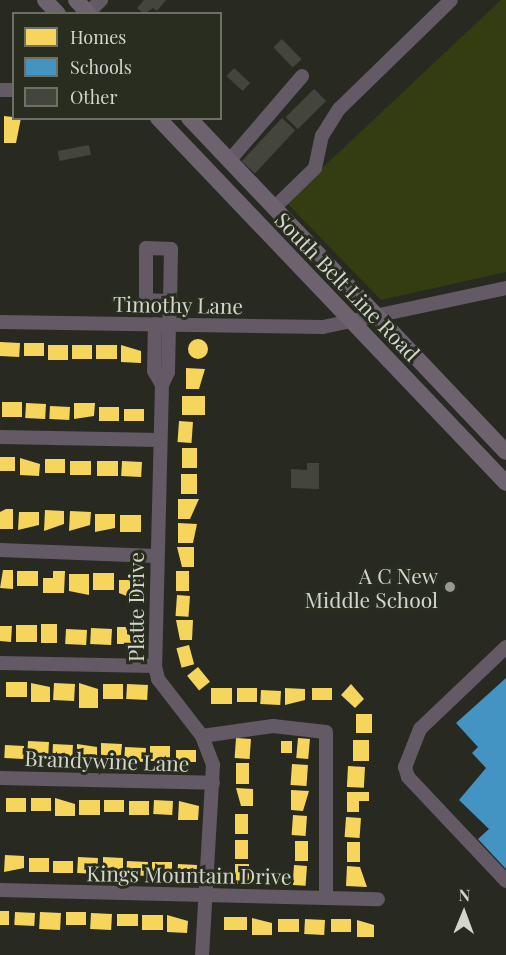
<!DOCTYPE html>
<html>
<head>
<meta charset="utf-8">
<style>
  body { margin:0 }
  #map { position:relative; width:506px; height:955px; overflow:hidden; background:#282a22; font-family:"Playfair Display",serif }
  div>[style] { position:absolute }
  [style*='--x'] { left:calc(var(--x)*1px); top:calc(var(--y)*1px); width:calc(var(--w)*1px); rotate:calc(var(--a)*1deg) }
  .green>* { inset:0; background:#343c12 }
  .homes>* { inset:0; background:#f6d55c; transform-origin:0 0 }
  .round { border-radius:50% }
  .schools>* { inset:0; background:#4393c3 }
  .building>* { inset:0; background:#44463e; transform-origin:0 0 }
  .minor>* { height:14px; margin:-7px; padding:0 7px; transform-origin:7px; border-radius:7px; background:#635a65 }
  .major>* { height:16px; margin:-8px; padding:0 8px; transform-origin:8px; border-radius:8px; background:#6d636e }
  .dots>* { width:16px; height:16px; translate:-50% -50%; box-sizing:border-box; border:3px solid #292d1f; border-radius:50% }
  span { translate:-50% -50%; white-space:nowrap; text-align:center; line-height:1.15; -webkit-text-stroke:6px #292d1f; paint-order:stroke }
  .street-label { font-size:21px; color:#d3d6cd }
  .poi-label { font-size:21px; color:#d3d6cd }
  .right { translate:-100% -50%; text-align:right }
  .legend { position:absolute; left:12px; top:12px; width:210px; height:108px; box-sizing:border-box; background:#292d1f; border:2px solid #6d7165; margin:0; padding:8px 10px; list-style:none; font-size:18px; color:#d3d6cd }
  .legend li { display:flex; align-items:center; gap:12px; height:30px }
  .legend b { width:30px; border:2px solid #6d7165 }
  .north { position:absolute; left:434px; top:883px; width:60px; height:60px; -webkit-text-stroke:4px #292d1f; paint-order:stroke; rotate:1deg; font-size:16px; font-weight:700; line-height:24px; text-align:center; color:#d3d6cd }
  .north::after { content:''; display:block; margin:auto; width:21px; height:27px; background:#d3d6cd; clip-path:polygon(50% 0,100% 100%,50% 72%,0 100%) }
</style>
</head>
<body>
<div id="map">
  <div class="green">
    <i style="clip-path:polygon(501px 0,506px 0,506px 272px,381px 300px,286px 202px)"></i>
  </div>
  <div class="homes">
    <i style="clip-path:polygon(4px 116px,21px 118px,16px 143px,4px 143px)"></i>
    <i class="round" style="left:188px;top:339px;width:20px;height:20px"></i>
    <i style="left:0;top:342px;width:20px;height:14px;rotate:3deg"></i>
    <i style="left:24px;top:343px;width:20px;height:13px"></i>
    <i style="left:48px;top:345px;width:20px;height:15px"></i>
    <i style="left:72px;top:345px;width:20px;height:14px"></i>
    <i style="left:96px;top:345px;width:21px;height:14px"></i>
    <i style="clip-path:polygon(121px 345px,141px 351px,141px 363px,121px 362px)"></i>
    <i style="clip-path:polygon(186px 368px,205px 369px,199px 389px,186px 389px)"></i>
    <i style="left:182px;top:396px;width:23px;height:19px"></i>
    <i style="left:2px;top:402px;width:20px;height:15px"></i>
    <i style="left:26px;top:403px;width:20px;height:15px;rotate:3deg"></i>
    <i style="clip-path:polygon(74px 403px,95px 403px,94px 416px,74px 419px)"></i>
    <i style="left:50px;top:406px;width:20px;height:13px;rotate:3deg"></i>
    <i style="left:99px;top:407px;width:20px;height:14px"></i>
    <i style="left:124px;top:409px;width:20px;height:12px"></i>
    <i style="left:179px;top:421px;width:14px;height:21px;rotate:4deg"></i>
    <i style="left:182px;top:448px;width:15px;height:20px"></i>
    <i style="left:0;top:457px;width:15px;height:14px"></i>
    <i style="clip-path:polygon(20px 458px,40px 464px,39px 476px,20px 475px)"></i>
    <i style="left:45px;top:459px;width:20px;height:14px"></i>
    <i style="left:70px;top:461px;width:21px;height:14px"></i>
    <i style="left:97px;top:461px;width:21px;height:15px"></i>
    <i style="left:122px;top:461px;width:20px;height:15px;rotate:3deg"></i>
    <i style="left:181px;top:474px;width:16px;height:20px"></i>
    <i style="clip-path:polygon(178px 499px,199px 499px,190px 519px,178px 519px)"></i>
    <i style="clip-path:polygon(6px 509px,13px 509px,13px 529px,0 529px,0 512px)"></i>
    <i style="clip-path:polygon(45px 510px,64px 511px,64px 524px,44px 531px)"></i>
    <i style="clip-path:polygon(70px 511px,91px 512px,90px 525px,69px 531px)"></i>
    <i style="clip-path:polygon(19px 512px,39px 512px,39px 525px,18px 530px)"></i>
    <i style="clip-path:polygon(95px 514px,115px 514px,115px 528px,95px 532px)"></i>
    <i style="left:120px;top:515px;width:21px;height:17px"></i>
    <i style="clip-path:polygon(178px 523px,197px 524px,193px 543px,178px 543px)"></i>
    <i style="clip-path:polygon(177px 547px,194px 547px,194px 567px,182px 567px)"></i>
    <i style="clip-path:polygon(3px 570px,13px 570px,13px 589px,0 588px)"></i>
    <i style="left:17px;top:571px;width:21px;height:15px"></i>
    <i style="clip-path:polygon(53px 571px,65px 571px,64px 593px,43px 593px,43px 578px,53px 578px)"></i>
    <i style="left:176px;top:571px;width:13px;height:20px"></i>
    <i style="clip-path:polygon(129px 572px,140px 573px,139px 601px,119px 593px,119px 580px,128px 580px)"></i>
    <i style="left:93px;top:573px;width:21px;height:17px"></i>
    <i style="clip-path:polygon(69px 574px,89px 574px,89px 595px,69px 591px)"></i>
    <i style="left:177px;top:595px;width:13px;height:21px;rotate:4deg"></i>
    <i style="clip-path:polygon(176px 620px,193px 620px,192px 640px,180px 640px)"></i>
    <i style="left:41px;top:624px;width:16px;height:19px"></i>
    <i style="left:16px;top:625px;width:21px;height:17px"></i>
    <i style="clip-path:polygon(0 626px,12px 626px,11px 642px,0 641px)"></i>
    <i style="left:117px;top:627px;width:20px;height:17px"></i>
    <i style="left:91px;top:628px;width:21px;height:16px;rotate:3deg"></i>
    <i style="left:66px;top:629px;width:21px;height:15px;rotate:3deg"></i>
    <i style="left:189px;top:645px;width:20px;height:13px;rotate:75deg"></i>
    <i style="left:198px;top:667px;width:19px;height:14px;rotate:51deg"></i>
    <i style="left:6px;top:682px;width:21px;height:15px"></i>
    <i style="clip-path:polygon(31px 683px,50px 687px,50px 702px,31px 702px)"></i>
    <i style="left:54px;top:683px;width:21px;height:17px;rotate:3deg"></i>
    <i style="clip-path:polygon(79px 683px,98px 689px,98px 708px,79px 708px)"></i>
    <i style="left:103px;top:684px;width:20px;height:15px"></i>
    <i style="left:127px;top:684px;width:21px;height:15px;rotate:3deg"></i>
    <i style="clip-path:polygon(351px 684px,364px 699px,355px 708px,341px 695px)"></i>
    <i style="left:232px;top:688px;width:16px;height:21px;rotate:90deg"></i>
    <i style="left:237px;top:688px;width:20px;height:14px"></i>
    <i style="clip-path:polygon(285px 688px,305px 689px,305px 700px,285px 705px)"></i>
    <i style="left:312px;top:688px;width:20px;height:12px"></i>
    <i style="left:261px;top:690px;width:20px;height:14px;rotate:3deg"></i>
    <i style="left:356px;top:714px;width:16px;height:19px"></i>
    <i style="left:236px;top:738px;width:15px;height:20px;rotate:4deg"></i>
    <i style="left:298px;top:738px;width:12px;height:20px;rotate:5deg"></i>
    <i style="left:353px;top:740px;width:16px;height:21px"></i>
    <i style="left:28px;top:741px;width:21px;height:16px;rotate:3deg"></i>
    <i style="left:281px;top:741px;width:11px;height:12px"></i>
    <i style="clip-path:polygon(101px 743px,122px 744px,121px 755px,101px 760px)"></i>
    <i style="left:53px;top:744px;width:20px;height:14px;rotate:3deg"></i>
    <i style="clip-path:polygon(77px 744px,97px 747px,97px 760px,77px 760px)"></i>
    <i style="left:5px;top:745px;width:19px;height:13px;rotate:3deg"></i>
    <i style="left:150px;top:746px;width:20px;height:15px"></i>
    <i style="left:125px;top:747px;width:21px;height:14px;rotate:3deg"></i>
    <i style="left:176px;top:750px;width:20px;height:12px"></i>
    <i style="left:236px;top:763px;width:13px;height:21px"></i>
    <i style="left:292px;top:764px;width:16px;height:21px;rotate:4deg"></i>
    <i style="left:348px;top:766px;width:17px;height:21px;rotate:3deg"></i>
    <i style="clip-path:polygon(236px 788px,253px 789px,253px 806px,241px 806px)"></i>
    <i style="clip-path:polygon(291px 790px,309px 791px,303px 811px,291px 810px)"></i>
    <i style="clip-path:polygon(347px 792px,369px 792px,369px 801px,359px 801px,359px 812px,347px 812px)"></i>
    <i style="left:6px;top:798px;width:20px;height:14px"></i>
    <i style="left:31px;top:798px;width:20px;height:13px"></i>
    <i style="clip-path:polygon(55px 798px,75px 804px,75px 816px,55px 816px)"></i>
    <i style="left:79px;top:800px;width:21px;height:15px"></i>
    <i style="left:104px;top:800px;width:20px;height:12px"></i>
    <i style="left:154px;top:800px;width:19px;height:14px;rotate:3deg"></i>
    <i style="left:129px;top:801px;width:20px;height:14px"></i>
    <i style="clip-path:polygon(179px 801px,199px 806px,198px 820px,178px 820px)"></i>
    <i style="left:235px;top:814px;width:13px;height:20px"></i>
    <i style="left:293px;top:815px;width:14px;height:20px;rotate:4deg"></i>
    <i style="left:346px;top:817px;width:15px;height:20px;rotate:4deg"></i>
    <i style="left:235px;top:840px;width:13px;height:19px"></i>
    <i style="left:295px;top:841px;width:13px;height:20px"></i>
    <i style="left:347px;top:842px;width:13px;height:20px"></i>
    <i style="clip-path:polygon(5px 855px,24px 856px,24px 868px,4px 872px)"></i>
    <i style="left:78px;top:857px;width:20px;height:16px;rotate:3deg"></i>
    <i style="clip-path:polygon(103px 857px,123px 858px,123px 870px,103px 874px)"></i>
    <i style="left:29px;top:858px;width:20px;height:14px"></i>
    <i style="left:53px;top:861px;width:20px;height:12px"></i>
    <i style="left:127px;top:861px;width:21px;height:14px;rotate:3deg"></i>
    <i style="left:152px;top:862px;width:20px;height:13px"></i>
    <i style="left:178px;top:864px;width:19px;height:13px;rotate:3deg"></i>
    <i style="left:235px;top:864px;width:14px;height:20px"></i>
    <i style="left:294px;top:865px;width:13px;height:20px;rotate:4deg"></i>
    <i style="clip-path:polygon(347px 866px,360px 867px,367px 887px,346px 886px)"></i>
    <i style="left:0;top:911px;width:9px;height:14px"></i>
    <i style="left:15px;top:912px;width:20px;height:13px;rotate:3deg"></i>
    <i style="left:40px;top:912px;width:21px;height:17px;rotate:3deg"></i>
    <i style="left:66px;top:912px;width:20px;height:13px"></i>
    <i style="left:91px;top:913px;width:21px;height:16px;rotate:3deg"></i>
    <i style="left:117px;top:914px;width:21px;height:12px"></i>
    <i style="left:142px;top:915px;width:21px;height:15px"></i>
    <i style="clip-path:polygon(167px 915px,188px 921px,187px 933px,167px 932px)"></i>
    <i style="left:224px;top:917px;width:23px;height:13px"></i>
    <i style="clip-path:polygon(252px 918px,272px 923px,272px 935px,252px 935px)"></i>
    <i style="left:278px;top:919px;width:21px;height:13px"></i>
    <i style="left:305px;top:919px;width:20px;height:15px;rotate:3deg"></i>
    <i style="left:331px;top:919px;width:20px;height:13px"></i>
    <i style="clip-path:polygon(357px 920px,374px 925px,374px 937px,357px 937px)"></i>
  </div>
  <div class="schools">
    <i style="clip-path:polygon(506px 678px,506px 869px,478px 839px,489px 829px,459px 800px,486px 768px,472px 753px,478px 747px,456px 723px)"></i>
  </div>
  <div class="building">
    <i style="clip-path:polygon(144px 0,166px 0,157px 11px,153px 8px,144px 14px,137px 8px)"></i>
    <i style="left:282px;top:39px;width:28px;height:12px;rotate:46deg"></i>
    <i style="left:234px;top:68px;width:22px;height:11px;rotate:43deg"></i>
    <i style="left:314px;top:89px;width:17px;height:40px;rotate:45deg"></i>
    <i style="left:282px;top:118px;width:18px;height:59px;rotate:43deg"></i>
    <i style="left:89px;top:145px;width:10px;height:32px;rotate:79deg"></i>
    <i style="clip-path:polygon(307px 463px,319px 463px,319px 489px,291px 488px,291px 469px,307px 470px)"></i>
  </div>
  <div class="minor">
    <i style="--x:87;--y:14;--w:20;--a:-45"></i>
    <i style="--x:0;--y:90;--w:14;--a:0"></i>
    <i style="--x:229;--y:161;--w:112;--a:-49.3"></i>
    <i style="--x:275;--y:207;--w:56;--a:-44.3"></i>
    <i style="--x:315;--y:168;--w:33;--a:-78"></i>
    <i style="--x:322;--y:136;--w:32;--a:-58"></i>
    <i style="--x:339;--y:109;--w:156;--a:-44.2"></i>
    <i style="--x:170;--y:301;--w:24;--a:-178"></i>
    <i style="--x:146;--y:300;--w:52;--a:-90"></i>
    <i style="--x:146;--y:248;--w:25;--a:2"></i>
    <i style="--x:171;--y:249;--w:52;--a:91.1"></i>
    <i style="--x:170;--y:301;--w:23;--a:92"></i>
    <i style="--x:169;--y:324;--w:48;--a:91.2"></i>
    <i style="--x:168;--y:372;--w:14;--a:115"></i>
    <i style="--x:162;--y:385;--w:281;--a:91.4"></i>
    <i style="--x:155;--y:666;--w:13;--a:77"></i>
    <i style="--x:158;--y:679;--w:72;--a:52.3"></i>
    <i style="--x:202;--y:736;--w:31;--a:69"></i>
    <i style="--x:213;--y:765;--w:190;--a:93.3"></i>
    <i style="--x:0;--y:322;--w:323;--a:0.9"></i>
    <i style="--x:323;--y:327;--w:187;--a:-12"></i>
    <i style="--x:155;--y:324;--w:47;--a:91.2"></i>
    <i style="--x:154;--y:371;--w:16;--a:60"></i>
    <i style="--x:0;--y:437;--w:160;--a:1.1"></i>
    <i style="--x:0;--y:550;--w:156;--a:2.2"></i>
    <i style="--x:506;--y:647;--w:119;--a:136.4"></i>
    <i style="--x:420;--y:729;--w:41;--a:111.5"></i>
    <i style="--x:405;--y:767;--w:10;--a:73"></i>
    <i style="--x:408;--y:777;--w:143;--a:46.7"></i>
    <i style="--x:0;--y:663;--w:155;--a:1.1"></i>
    <i style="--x:202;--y:736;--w:72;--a:-8"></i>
    <i style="--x:273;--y:726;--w:53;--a:6.5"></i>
    <i style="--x:326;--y:732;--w:166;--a:90"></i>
    <i style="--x:0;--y:778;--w:213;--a:1.3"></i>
    <i style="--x:0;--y:890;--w:378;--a:1.4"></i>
  </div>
  <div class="major">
    <i style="--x:45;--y:0;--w:19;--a:47"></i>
    <i style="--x:76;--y:0;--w:19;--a:47"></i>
    <i style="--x:158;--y:118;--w:504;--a:46.37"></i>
    <i style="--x:189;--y:118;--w:460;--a:46.5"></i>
  </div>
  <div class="dots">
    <i style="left:450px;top:587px;background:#979a91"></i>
  </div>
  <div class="street-label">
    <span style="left:348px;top:286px;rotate:46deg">South Belt Line Road</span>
    <span style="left:178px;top:304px;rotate:1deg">Timothy Lane</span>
    <span style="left:135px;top:607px;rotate:-90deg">Platte Drive</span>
    <span style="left:107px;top:760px;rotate:2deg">Brandywine Lane</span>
    <span style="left:189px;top:874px;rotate:1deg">Kings Mountain Drive</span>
  </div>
  <div class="poi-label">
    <span class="right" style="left:438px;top:587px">A C New<br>Middle School</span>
  </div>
  <ul class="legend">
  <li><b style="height:16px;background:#f6d55c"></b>Homes</li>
  <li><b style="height:16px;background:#4393c3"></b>Schools</li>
  <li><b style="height:16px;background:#44463e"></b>Other</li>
  </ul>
  <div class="north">N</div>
</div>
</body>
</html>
